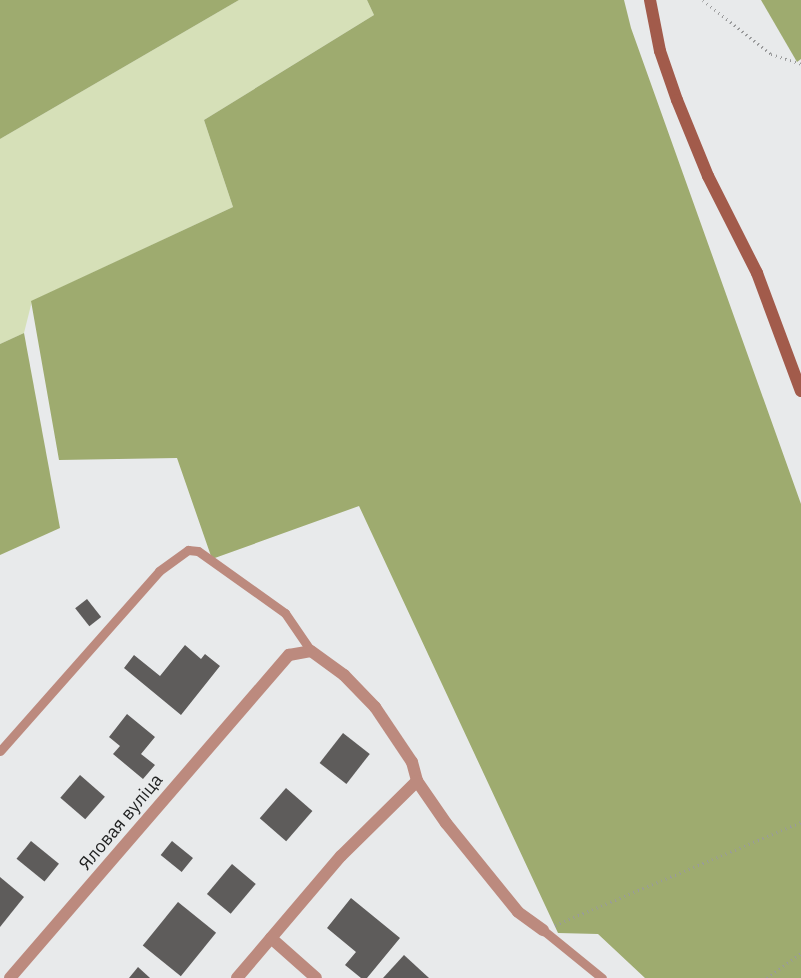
<!DOCTYPE html>
<html>
<head>
<meta charset="utf-8">
<style>
  body { margin:0 }
  #map { position:relative; width:801px; height:978px; overflow:hidden; background:#e8eaeb; font-family:"IBM Plex Sans",sans-serif }
  div>[style] { position:absolute }
  [style*='--x'] { left:calc(var(--x)*1px); top:calc(var(--y)*1px); width:calc(var(--w)*1px); rotate:calc(var(--a)*1deg) }
  .green>* { inset:0; background:#d6e0b8 }
  .forest>* { inset:0; background:#9eab6f }
  .building>* { inset:0; background:#5e5c5b; transform-origin:0 0 }
  .path>* { height:3px; margin-top:-1.5px; transform-origin:0; background:repeating-linear-gradient(90deg,#999a9b 0 1px,transparent 0 5px) }
  .lane>* { height:9px; margin:-4.5px; padding:0 4.5px; transform-origin:4.5px; border-radius:4.5px; background:#bc8a7e }
  .street>* { height:12px; margin:-6px; padding:0 6px; transform-origin:6px; border-radius:6px; background:#bc8a7e }
  .secondary>* { height:12px; margin:-6px; padding:0 6px; transform-origin:6px; border-radius:6px; background:#a25b4b }
  span { translate:-50% -50%; white-space:nowrap; text-align:center; line-height:1.15; -webkit-text-stroke:5px #e8eaeb; paint-order:stroke }
  .street-label { font-size:18px; color:#1f2020 }
</style>
</head>
<body>
<div id="map">
  <div class="green">
    <i style="clip-path:polygon(239px 0,367px 0,374px 15px,204px 120px,233px 207px,32px 301px,24px 333px,0 344px,0 139px)"></i>
  </div>
  <div class="forest">
    <i style="clip-path:polygon(0 0,239px 0,0 139px)"></i>
    <i style="clip-path:polygon(367px 0,624px 0,631px 28px,801px 504px,801px 978px,645px 978px,598px 934px,558px 933px,359px 506px,212px 559px,177px 458px,59px 460px,31px 301px,233px 207px,204px 120px,374px 15px)"></i>
    <i style="clip-path:polygon(761px 0,801px 0,801px 59px,797px 62px)"></i>
    <i style="clip-path:polygon(24px 333px,60px 528px,0 555px,0 344px)"></i>
  </div>
  <div class="building">
    <i style="left:87px;top:599px;width:23px;height:15px;rotate:52deg"></i>
    <i style="clip-path:polygon(185px 645px,201px 659px,205px 654px,220px 666px,181px 715px,124px 668px,134px 655px,160px 676px)"></i>
    <i style="clip-path:polygon(127px 714px,155px 737px,141px 754px,155px 765px,143px 779px,113px 754px,120px 746px,109px 737px)"></i>
    <i style="left:343px;top:733px;width:34px;height:38px;rotate:38deg"></i>
    <i style="left:80px;top:775px;width:33px;height:30px;rotate:41deg"></i>
    <i style="left:286px;top:788px;width:35px;height:40px;rotate:41deg"></i>
    <i style="left:31px;top:841px;width:36px;height:23px;rotate:39deg"></i>
    <i style="left:172px;top:841px;width:27px;height:18px;rotate:39deg"></i>
    <i style="left:232px;top:864px;width:31px;height:39px;rotate:40deg"></i>
    <i style="clip-path:polygon(0 877px,24px 897px,0 927px)"></i>
    <i style="clip-path:polygon(351px 898px,400px 938px,367px 978px,361px 978px,345px 965px,356px 952px,327px 928px)"></i>
    <i style="left:178px;top:902px;width:49px;height:56px;rotate:39deg"></i>
    <i style="clip-path:polygon(404px 955px,429px 978px,383px 978px)"></i>
    <i style="clip-path:polygon(138px 967px,150px 978px,129px 978px)"></i>
  </div>
  <div class="path">
    <i style="--x:703;--y:0;--w:87;--a:38.5"></i>
    <i style="--x:771;--y:54;--w:32;--a:18"></i>
    <i style="--x:555;--y:925;--w:267;--a:-22.7"></i>
    <i style="--x:767;--y:978;--w:42;--a:-36.3"></i>
  </div>
  <div class="lane">
    <i style="--x:0;--y:751;--w:240;--a:-48.5"></i>
    <i style="--x:159;--y:571;--w:36;--a:-36"></i>
    <i style="--x:188;--y:550;--w:10;--a:6"></i>
    <i style="--x:198;--y:551;--w:107;--a:35.5"></i>
    <i style="--x:285;--y:613;--w:46;--a:55.6"></i>
    <i style="--x:543;--y:930;--w:76;--a:39.1"></i>
  </div>
  <div class="street">
    <i style="--x:271;--y:938;--w:60;--a:41.6"></i>
    <i style="--x:10;--y:978;--w:427;--a:-49.2"></i>
    <i style="--x:289;--y:655;--w:22;--a:-10"></i>
    <i style="--x:311;--y:651;--w:41;--a:36"></i>
    <i style="--x:344;--y:675;--w:45;--a:45.9"></i>
    <i style="--x:375;--y:707;--w:66;--a:56.1"></i>
    <i style="--x:412;--y:762;--w:20;--a:75"></i>
    <i style="--x:417;--y:781;--w:51;--a:55.4"></i>
    <i style="--x:446;--y:823;--w:114;--a:51"></i>
    <i style="--x:518;--y:912;--w:31;--a:36"></i>
    <i style="--x:237;--y:978;--w:160;--a:-49.6"></i>
    <i style="--x:341;--y:856;--w:107;--a:-44.6"></i>
  </div>
  <div class="secondary">
    <i style="--x:650;--y:0;--w:52;--a:78.9"></i>
    <i style="--x:660;--y:51;--w:52;--a:70.9"></i>
    <i style="--x:677;--y:100;--w:82;--a:67.8"></i>
    <i style="--x:708;--y:176;--w:109;--a:63.2"></i>
    <i style="--x:757;--y:273;--w:126;--a:69.6"></i>
  </div>
  <div class="street-label">
    <span style="left:121px;top:822px;rotate:-50deg">Яловая вуліца</span>
  </div>
</div>
</body>
</html>
